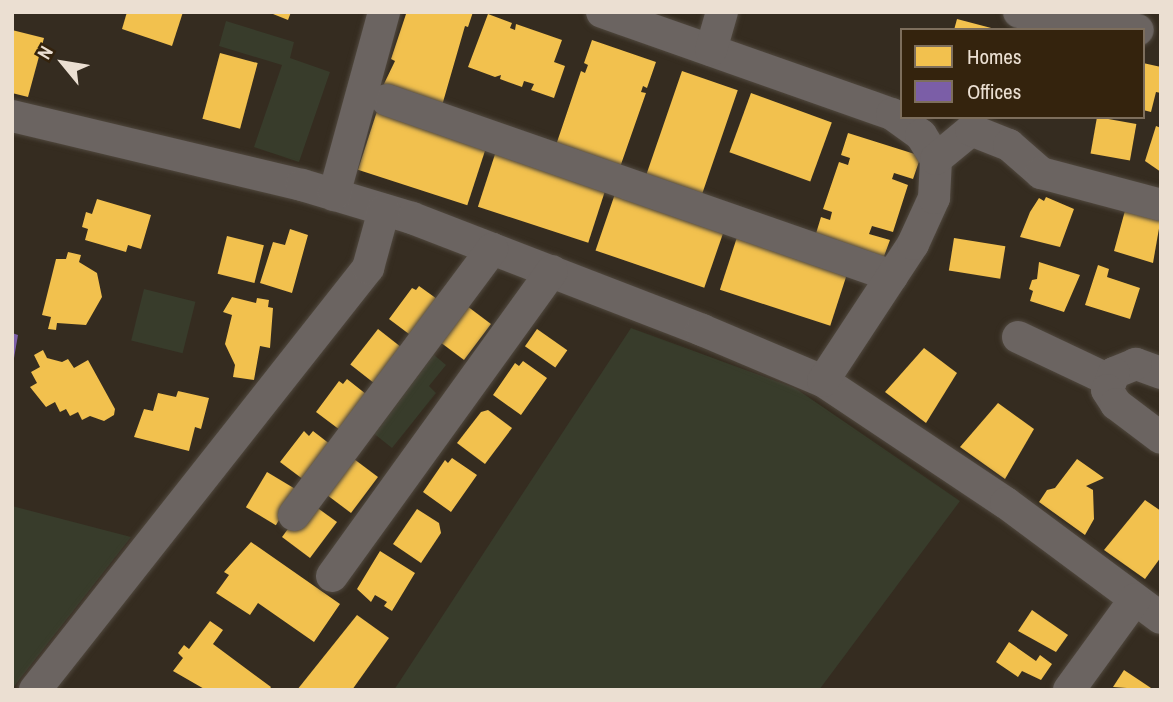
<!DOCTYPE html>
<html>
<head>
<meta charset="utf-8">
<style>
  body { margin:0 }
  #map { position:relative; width:1173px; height:702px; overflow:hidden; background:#352c20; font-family:"Archivo Narrow",sans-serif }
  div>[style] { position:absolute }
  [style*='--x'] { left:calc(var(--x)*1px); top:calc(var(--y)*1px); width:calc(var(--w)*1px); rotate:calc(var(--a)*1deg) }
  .green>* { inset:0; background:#383c2b; transform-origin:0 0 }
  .homes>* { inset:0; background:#f2c14e; transform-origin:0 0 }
  .offices>* { inset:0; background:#7b5ea7 }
  .roads { filter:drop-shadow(0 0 2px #50483e) drop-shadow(0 0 2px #50483e) }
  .minor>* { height:32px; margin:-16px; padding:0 16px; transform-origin:16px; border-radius:16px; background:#6b6461 }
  span { translate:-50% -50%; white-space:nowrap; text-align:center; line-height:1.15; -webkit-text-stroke:7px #34230d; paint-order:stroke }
  .frame { position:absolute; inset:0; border:14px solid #ebdfd2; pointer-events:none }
  .legend { position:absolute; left:900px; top:28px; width:245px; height:91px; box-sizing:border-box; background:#34230d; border:2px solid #7d6e5c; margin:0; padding:9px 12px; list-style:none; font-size:21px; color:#ebdfd2 }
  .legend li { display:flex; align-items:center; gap:14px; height:35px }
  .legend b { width:35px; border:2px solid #7d6e5c }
  .north { position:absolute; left:28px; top:28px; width:70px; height:70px; -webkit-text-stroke:5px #34230d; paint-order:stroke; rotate:300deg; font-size:19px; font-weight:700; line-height:28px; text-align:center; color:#ebdfd2 }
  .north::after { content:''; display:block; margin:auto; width:24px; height:32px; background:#ebdfd2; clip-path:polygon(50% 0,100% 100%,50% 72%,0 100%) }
</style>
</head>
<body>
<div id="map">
  <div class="green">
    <i style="clip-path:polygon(226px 21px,294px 42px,290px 58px,330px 72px,299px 162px,254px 147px,282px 65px,219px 46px)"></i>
    <i style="left:144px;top:289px;width:53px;height:53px;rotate:14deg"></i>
    <i style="clip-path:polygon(631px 328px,795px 388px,960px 501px,819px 690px,394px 690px)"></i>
    <i style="clip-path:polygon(427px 349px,446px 365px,429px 386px,436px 393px,392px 448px,372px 432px)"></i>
    <i style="clip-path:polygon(12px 506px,131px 537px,12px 689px)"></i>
  </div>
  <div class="homes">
    <i style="clip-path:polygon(127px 12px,183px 12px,172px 46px,122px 29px)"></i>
    <i style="clip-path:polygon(268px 12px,291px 12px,288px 20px)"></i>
    <i style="clip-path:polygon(473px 12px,468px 27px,465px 26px,441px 109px,381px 90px,395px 61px,391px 59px,406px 14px)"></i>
    <i style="clip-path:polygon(488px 14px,512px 23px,510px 28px,515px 30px,516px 24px,562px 40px,554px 62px,565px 66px,554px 98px,531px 90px,534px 84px,524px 81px,522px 87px,500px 79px,501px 75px,495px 77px,468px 67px)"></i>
    <i style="clip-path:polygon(957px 19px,995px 29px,995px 30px,954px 30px)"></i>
    <i style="clip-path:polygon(12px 30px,44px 38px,28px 97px,12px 93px)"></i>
    <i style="clip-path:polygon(592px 40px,656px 62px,647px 88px,643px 86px,641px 92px,646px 93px,619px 170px,555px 148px,581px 71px,585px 73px,588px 65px,584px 63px)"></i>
    <i style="left:220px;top:53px;width:39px;height:68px;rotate:15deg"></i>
    <i style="clip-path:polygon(1143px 63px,1161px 67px,1161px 93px,1156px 92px,1151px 112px,1143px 110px)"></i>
    <i style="left:682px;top:71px;width:59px;height:111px;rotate:19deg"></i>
    <i style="left:751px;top:93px;width:86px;height:63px;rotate:20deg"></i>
    <i style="left:378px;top:108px;width:115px;height:65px;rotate:18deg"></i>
    <i style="left:1097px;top:117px;width:40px;height:37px;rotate:10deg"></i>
    <i style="clip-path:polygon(1156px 126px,1161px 128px,1161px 172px,1145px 161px)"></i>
    <i style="clip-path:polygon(848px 133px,921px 156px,913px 179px,894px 173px,892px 179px,908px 185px,893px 232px,872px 226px,869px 234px,890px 240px,882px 262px,814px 240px,821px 217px,830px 220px,832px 212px,823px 209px,839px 162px,848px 165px,850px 158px,841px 155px)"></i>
    <i style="left:498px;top:145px;width:116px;height:65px;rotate:18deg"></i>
    <i style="left:617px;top:188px;width:115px;height:66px;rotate:19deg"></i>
    <i style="clip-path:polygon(1046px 197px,1074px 209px,1060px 247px,1020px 237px,1030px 212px,1039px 198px,1044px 201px)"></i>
    <i style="clip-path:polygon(97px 199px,151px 215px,141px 249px,128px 245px,126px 252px,85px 240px,88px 229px,82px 227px,86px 212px,92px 214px)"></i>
    <i style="clip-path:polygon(1126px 207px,1161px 217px,1153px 263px,1114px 251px)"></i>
    <i style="left:740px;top:228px;width:116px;height:65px;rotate:18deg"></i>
    <i style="clip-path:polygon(290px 229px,308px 235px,292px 293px,260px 283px,273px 242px,285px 245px)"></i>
    <i style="left:227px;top:236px;width:38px;height:39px;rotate:14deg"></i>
    <i style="left:954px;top:238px;width:52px;height:33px;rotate:9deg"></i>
    <i style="clip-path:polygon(68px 252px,81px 255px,79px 262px,97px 273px,102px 297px,86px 325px,57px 323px,56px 330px,48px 329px,51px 317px,42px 315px,56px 259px,66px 259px)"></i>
    <i style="clip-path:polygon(1039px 262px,1080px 275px,1064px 312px,1030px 301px,1033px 291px,1029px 289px,1032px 280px,1037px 279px)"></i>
    <i style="clip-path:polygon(1098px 265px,1109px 269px,1107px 277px,1140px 288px,1130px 319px,1085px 305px)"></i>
    <i style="clip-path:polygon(419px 286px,444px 304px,417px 340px,389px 319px,412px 288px,416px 290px)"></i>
    <i style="clip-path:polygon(232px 297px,256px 303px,257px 298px,269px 300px,268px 307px,273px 308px,270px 348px,260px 346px,254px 380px,233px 377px,235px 365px,225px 344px,232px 315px,223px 312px)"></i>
    <i style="clip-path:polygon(467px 306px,491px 324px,464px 360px,436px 339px)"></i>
    <i style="left:378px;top:329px;width:34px;height:45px;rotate:38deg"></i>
    <i style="left:537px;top:329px;width:37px;height:21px;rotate:35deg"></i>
    <i style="clip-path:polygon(924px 348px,957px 373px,926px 423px,885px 392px)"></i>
    <i style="clip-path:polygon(43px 350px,47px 358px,62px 362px,68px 359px,74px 368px,88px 360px,115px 409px,114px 415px,104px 421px,90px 416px,82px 420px,78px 412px,70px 416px,66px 409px,60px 412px,55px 402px,46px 407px,30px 387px,37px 383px,31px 372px,40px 367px,34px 355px)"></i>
    <i style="clip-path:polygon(523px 361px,547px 378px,521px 415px,493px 395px,515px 363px,519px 366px)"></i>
    <i style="clip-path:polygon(347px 379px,371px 398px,344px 433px,316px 412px,339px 381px,343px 384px)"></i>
    <i style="clip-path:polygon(178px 391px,209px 398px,201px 429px,195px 427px,189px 451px,134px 437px,144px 409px,153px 411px,158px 393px,176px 397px)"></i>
    <i style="clip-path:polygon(998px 403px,1034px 429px,1005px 479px,960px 447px)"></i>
    <i style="clip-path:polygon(488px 410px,512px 428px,485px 464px,457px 443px,481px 412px)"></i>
    <i style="clip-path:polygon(304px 431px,309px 436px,313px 431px,335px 448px,308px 483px,280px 462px)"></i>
    <i style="clip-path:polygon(452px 458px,477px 475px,451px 512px,423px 492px,445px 460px,448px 463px)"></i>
    <i style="clip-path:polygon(354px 459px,378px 477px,351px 513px,323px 492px)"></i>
    <i style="clip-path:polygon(1077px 459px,1104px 478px,1086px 486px,1093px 490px,1094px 519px,1085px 535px,1039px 502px,1047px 490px,1055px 488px)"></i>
    <i style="left:267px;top:472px;width:35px;height:41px;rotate:31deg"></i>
    <i style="clip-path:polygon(1145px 500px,1161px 511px,1161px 557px,1145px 579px,1104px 550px)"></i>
    <i style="clip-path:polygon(312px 504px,337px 522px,310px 558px,282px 537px,305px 506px)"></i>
    <i style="clip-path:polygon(417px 509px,439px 523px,441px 533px,421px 563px,393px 544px)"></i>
    <i style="clip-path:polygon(251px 542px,340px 604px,314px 642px,258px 603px,250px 615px,216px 593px,229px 575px,224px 572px)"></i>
    <i style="clip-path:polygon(380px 551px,415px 573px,392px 611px,384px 606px,387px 602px,375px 595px,371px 602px,357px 589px)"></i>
    <i style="clip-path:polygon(1032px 610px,1068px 635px,1056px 652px,1018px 631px)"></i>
    <i style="clip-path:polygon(357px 615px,389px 638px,352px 690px,297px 690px)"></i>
    <i style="clip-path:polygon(210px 621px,223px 630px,213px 644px,271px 687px,269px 690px,206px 690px,173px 671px,183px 658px,178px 653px,184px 645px,189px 649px)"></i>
    <i style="clip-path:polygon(1009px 642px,1036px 661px,1040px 655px,1052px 664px,1041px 680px,1022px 671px,1018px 677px,996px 662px)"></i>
    <i style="clip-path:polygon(1124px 670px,1154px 690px,1113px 687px)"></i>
  </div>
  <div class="offices">
    <i style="clip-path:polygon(12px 333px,18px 335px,14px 358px,12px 358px)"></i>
  </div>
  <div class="roads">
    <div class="minor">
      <i style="--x:602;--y:12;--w:307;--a:19.4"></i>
      <i style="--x:892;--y:114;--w:36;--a:36"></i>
      <i style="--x:921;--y:135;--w:28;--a:58"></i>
      <i style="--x:1019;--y:12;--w:120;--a:8.6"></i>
      <i style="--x:711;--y:50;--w:40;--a:-74"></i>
      <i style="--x:387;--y:100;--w:535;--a:19.21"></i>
      <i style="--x:12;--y:116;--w:298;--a:13.4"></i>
      <i style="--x:302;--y:185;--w:115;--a:16.7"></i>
      <i style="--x:412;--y:218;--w:311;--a:21.1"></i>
      <i style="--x:702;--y:330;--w:131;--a:22.9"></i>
      <i style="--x:823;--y:381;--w:220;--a:33.7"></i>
      <i style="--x:1006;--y:503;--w:193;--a:36.6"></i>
      <i style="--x:334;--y:195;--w:190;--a:-74.7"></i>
      <i style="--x:1018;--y:337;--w:103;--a:25.3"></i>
      <i style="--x:1161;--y:373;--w:27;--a:-160"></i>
      <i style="--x:1136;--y:364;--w:24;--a:158"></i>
      <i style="--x:1114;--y:373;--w:18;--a:112"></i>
      <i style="--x:1107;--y:390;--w:17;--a:57"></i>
      <i style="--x:1116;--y:404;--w:56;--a:37.1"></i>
      <i style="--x:823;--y:381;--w:164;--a:-56.7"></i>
      <i style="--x:913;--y:244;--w:51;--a:-65.5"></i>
      <i style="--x:934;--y:198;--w:39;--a:-87"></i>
      <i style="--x:936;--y:159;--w:45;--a:-39.6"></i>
      <i style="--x:971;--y:130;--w:41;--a:21.5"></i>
      <i style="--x:1009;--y:145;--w:43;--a:41.2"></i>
      <i style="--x:1041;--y:173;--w:124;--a:14.9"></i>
      <i style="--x:294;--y:515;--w:332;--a:-53.3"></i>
      <i style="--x:332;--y:576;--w:376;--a:-54.2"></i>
      <i style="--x:35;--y:690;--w:538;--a:-51.72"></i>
      <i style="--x:368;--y:268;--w:60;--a:-74.6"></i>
      <i style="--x:1069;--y:690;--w:112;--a:-54"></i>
    </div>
  </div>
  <div class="frame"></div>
  <ul class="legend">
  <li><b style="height:19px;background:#f2c14e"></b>Homes</li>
  <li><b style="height:19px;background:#7b5ea7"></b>Offices</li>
  </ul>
  <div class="north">N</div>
</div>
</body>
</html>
